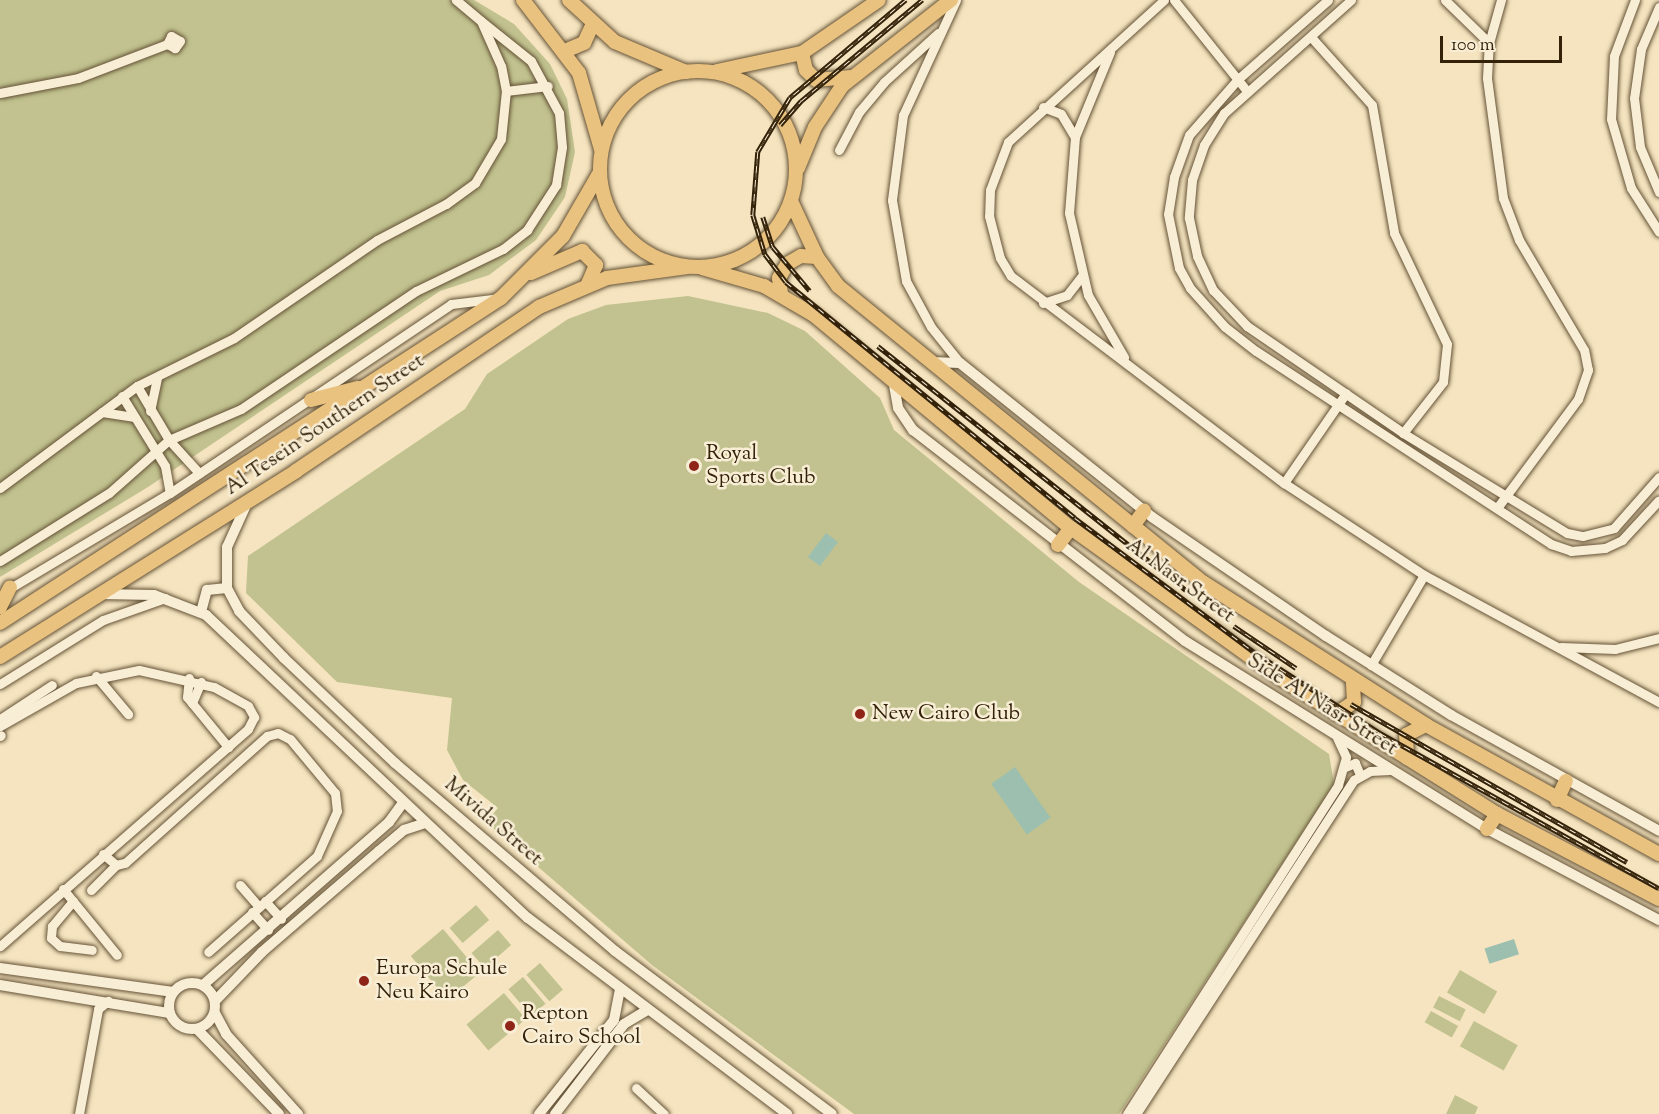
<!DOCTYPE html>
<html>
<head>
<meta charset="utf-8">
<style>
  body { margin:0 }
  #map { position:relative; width:1659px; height:1114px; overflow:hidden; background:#f5e4bf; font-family:"Sorts Mill Goudy",serif }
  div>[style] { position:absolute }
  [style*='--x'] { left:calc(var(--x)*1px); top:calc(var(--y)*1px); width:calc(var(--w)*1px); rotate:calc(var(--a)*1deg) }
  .green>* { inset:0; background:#c1c28f; transform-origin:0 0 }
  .water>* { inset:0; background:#9cbfaf; transform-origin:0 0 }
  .roads { filter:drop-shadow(0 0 2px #645236) drop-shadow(0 0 2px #645236) }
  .minor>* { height:9px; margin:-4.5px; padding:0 4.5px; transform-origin:4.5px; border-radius:4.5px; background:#f8edd5 }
  .tertiary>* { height:10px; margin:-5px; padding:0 5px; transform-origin:5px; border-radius:5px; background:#f8edd5 }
  .tertiary>.ring { margin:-5px; padding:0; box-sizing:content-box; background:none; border:10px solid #f8edd5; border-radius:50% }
  .primary>* { height:14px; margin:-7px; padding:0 7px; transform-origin:7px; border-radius:7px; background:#eac280 }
  .primary>.ring { margin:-7px; padding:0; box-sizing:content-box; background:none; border:14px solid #eac280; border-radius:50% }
  .rail>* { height:4.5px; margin-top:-2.25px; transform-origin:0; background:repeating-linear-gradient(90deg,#f8edd5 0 7px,#332209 0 14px); box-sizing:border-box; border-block:2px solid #332209 }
  .dots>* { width:16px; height:16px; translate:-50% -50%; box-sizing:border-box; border:3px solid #f8edd5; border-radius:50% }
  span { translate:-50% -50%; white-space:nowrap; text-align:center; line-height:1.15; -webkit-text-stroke:5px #f8edd5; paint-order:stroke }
  .street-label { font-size:21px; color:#332209 }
  .poi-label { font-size:21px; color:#332209 }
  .left { translate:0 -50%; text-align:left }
  .scale { position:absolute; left:1440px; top:36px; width:122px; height:27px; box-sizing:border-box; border:3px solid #332209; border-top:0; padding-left:8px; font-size:18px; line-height:21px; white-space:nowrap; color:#332209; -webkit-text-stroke:4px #f8edd5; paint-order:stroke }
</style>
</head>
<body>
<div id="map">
  <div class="green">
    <i style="clip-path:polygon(0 0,474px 0,514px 24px,550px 64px,567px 99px,575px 152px,565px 197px,536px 240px,489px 275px,440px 291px,148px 487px,0 577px)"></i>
    <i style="clip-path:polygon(688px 296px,768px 313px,805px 331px,880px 398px,894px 430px,1079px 582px,1329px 754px,1334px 784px,1119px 1114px,854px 1114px,652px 965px,486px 822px,498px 808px,463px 780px,447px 750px,452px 698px,337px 682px,246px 593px,248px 556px,465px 409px,487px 374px,568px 319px,606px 305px)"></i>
    <i style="left:476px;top:905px;width:20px;height:35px;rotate:49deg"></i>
    <i style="left:443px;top:929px;width:57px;height:42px;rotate:50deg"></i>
    <i style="left:498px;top:930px;width:20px;height:35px;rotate:49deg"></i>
    <i style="left:540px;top:963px;width:35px;height:18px;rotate:49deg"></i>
    <i style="left:1460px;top:970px;width:43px;height:26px;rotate:30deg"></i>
    <i style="left:523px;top:977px;width:35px;height:19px;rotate:50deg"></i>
    <i style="left:504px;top:993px;width:34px;height:49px;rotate:50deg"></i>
    <i style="left:1439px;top:996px;width:30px;height:13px;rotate:27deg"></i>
    <i style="left:1431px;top:1011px;width:31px;height:13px;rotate:29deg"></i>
    <i style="left:1474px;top:1021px;width:50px;height:29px;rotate:29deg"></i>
    <i style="clip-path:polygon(1455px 1095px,1478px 1107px,1475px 1114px,1446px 1114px)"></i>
  </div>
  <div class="water">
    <i style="left:826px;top:533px;width:15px;height:30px;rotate:37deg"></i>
    <i style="left:1015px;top:767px;width:62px;height:29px;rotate:55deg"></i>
    <i style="left:1514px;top:939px;width:16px;height:31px;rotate:72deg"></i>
  </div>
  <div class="roads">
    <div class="minor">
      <i style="--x:956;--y:0;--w:127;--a:114.7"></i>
      <i style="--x:903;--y:115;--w:86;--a:97.4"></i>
      <i style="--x:892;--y:200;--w:82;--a:80.2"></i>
      <i style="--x:906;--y:281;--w:52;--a:61.5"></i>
      <i style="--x:931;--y:327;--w:46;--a:51.1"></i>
      <i style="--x:1164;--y:0;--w:211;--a:137.7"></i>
      <i style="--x:1008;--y:142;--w:51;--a:110.6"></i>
      <i style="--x:990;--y:190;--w:26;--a:92"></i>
      <i style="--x:989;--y:216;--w:43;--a:75.3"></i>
      <i style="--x:1000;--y:258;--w:21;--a:59"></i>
      <i style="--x:1011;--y:276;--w:343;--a:37.2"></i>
      <i style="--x:1284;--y:483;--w:168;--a:33.3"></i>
      <i style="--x:1424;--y:575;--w:267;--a:28.4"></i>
      <i style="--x:1174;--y:0;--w:117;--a:51.3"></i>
      <i style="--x:1328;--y:0;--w:120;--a:138.7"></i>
      <i style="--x:1238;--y:79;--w:74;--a:131.2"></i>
      <i style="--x:1189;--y:135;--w:45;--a:109.7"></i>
      <i style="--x:1174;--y:177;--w:37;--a:99"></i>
      <i style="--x:1168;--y:214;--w:55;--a:78.5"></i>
      <i style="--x:1179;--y:268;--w:23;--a:61"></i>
      <i style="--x:1190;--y:288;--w:52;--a:48.1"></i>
      <i style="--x:1225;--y:327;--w:39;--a:38"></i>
      <i style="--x:1256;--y:351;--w:353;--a:33.2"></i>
      <i style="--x:1551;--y:544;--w:21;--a:19"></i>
      <i style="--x:1571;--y:551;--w:34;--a:-5"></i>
      <i style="--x:1605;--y:548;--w:19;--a:-25"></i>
      <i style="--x:1622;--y:540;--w:54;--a:-47.2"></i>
      <i style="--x:1351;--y:0;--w:170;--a:138.3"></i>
      <i style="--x:1224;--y:113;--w:38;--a:122"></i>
      <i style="--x:1204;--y:145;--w:37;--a:109"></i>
      <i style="--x:1192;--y:180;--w:38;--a:95"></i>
      <i style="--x:1189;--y:218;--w:39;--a:78"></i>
      <i style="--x:1197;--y:256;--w:38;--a:65"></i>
      <i style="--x:1213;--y:290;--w:50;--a:46.6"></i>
      <i style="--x:1247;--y:326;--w:189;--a:34.4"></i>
      <i style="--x:1403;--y:433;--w:192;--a:31.4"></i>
      <i style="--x:1567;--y:533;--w:16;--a:11"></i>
      <i style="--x:1583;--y:536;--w:32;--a:-14"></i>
      <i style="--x:1614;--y:528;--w:68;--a:-48.6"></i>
      <i style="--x:1445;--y:0;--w:62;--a:44.3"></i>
      <i style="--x:1635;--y:0;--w:60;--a:110.6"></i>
      <i style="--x:1614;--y:56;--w:63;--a:92.7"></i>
      <i style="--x:1611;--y:119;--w:72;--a:73.8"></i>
      <i style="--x:1631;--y:188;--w:52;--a:57.5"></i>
      <i style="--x:1659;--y:7;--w:46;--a:113.2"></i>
      <i style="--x:1641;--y:49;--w:49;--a:98.1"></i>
      <i style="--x:1634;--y:98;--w:49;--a:83"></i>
      <i style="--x:1640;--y:147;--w:49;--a:67.1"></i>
      <i style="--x:1311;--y:37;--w:91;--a:48.1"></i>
      <i style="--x:1372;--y:105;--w:130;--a:80.2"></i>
      <i style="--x:1394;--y:233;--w:123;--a:64.5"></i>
      <i style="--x:1447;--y:344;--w:38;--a:96"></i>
      <i style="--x:1443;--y:382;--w:65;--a:128.1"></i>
      <i style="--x:1110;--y:52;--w:92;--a:112.4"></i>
      <i style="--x:1075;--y:137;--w:76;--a:94.5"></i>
      <i style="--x:1069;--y:213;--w:84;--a:77"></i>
      <i style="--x:1088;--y:295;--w:72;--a:59.9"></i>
      <i style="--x:506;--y:91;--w:42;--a:-6.8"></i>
      <i style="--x:0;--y:93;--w:79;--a:-10.9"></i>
      <i style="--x:78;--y:78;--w:95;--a:-20.9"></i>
      <i style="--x:167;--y:44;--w:9;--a:-63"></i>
      <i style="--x:171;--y:36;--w:10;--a:29"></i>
      <i style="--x:180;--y:41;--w:9;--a:126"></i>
      <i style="--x:175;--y:48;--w:9;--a:-153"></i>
      <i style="--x:1043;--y:107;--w:19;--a:21"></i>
      <i style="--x:1061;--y:114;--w:27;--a:59"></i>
      <i style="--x:839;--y:150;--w:43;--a:-62.2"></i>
      <i style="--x:859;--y:112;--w:39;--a:-50"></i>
      <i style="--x:884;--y:82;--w:73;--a:-42.2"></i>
      <i style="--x:1043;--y:303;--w:25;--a:-18"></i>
      <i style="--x:1067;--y:295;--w:24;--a:-52"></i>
      <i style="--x:137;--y:386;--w:63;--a:59.3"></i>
      <i style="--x:169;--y:440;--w:45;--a:47.7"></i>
      <i style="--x:122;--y:396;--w:82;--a:58.4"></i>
      <i style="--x:165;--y:466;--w:27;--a:80"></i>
      <i style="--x:150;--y:411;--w:35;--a:-78"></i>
      <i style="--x:102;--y:412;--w:33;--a:9"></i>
      <i style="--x:1284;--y:483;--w:109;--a:-55.4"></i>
      <i style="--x:0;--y:488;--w:171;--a:-36.7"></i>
      <i style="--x:137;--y:386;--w:108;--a:-26.3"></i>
      <i style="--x:234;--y:338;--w:173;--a:-34.4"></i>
      <i style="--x:377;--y:240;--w:78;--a:-27.6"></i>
      <i style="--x:446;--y:204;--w:36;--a:-36"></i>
      <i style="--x:475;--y:183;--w:51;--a:-59.4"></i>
      <i style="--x:501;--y:139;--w:48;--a:-84.1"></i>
      <i style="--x:506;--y:91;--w:25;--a:-101"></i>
      <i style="--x:501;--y:66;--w:49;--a:-114"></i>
      <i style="--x:481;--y:21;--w:33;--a:-140"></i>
      <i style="--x:1497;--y:508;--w:136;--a:-53.4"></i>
      <i style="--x:1578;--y:399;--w:31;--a:-71"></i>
      <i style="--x:1588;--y:370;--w:20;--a:-101"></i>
      <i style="--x:1584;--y:350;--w:128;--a:-120.6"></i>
      <i style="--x:1519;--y:240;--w:45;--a:-110.9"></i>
      <i style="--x:1503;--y:198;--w:121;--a:-97.6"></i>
      <i style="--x:1487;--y:78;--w:35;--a:-87"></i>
      <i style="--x:1489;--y:43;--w:45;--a:-74.4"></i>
      <i style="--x:0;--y:561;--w:128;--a:-32"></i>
      <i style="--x:109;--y:493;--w:80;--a:-41.5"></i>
      <i style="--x:169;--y:440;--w:78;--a:-23.3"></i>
      <i style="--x:241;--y:409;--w:211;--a:-34"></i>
      <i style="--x:416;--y:291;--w:97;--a:-25.8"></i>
      <i style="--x:503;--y:249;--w:31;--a:-38"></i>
      <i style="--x:527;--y:230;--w:54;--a:-57.2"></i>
      <i style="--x:556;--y:185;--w:38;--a:-81"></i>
      <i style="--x:562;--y:147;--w:34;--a:-95"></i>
      <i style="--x:559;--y:113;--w:59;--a:-118.3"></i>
      <i style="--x:531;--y:61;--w:64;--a:-141.3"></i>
      <i style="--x:7;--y:590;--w:190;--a:-30.8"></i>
      <i style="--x:170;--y:493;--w:339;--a:-33.9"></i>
      <i style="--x:451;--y:304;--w:50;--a:-6.8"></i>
      <i style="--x:1561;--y:647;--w:54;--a:2.1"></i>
      <i style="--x:1615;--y:649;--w:45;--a:-14"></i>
      <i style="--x:1371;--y:665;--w:104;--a:-59.5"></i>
      <i style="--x:96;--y:676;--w:50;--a:49.9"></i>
      <i style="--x:189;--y:678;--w:19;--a:96"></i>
      <i style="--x:187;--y:697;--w:65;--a:50.6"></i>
      <i style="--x:0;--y:684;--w:121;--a:-31.9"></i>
      <i style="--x:103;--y:620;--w:66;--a:-19.5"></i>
      <i style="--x:192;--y:703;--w:23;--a:-67"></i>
      <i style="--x:0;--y:719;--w:62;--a:-33.2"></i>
      <i style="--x:0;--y:726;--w:87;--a:-29.5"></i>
      <i style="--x:76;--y:683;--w:64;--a:-11.7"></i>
      <i style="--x:139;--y:670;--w:77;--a:12.8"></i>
      <i style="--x:214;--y:687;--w:39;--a:29"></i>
      <i style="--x:248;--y:706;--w:13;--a:61"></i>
      <i style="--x:254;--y:717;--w:13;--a:117"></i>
      <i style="--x:248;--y:729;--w:330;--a:138.8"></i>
      <i style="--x:0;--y:736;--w:1;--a:-45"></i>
      <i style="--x:1345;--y:767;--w:11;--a:-22"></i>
      <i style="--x:1355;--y:763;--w:13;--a:67"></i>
      <i style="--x:103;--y:854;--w:17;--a:40"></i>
      <i style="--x:116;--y:865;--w:9;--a:-13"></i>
      <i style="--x:125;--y:863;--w:191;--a:-41.8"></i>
      <i style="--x:267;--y:736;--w:11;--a:-15"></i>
      <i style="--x:278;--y:733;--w:13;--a:27"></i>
      <i style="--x:290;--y:739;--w:70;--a:50.2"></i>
      <i style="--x:335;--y:793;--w:18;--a:84"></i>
      <i style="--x:337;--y:811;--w:49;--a:114"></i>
      <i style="--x:317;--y:856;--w:145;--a:138.6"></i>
      <i style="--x:240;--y:885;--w:29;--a:49"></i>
      <i style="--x:63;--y:889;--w:85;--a:50.7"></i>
      <i style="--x:91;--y:890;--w:35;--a:-45"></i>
      <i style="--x:73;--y:901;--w:33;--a:130"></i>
      <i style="--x:52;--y:926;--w:12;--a:95"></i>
      <i style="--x:51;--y:938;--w:12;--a:42"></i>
      <i style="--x:60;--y:946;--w:32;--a:7"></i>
      <i style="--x:265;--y:901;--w:24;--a:48"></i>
      <i style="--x:252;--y:912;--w:24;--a:48"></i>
      <i style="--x:636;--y:1088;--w:38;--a:43"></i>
      <i style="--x:79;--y:1114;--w:107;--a:-79.7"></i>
      <i style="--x:98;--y:1009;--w:13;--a:-39"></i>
      <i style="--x:1127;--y:1114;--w:391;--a:-57.3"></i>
      <i style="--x:1338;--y:785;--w:29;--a:-74"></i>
      <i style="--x:1346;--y:757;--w:21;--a:-115"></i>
      <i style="--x:1136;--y:1114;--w:399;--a:-56.9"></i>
      <i style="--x:1354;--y:780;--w:18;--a:-29"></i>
      <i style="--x:1370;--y:771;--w:20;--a:-3"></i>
    </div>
    <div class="tertiary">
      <i style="--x:930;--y:362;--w:30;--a:2"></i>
      <i style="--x:960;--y:363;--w:246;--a:38.7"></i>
      <i style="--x:1152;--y:517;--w:211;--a:34.4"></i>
      <i style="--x:1326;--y:636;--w:148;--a:32.3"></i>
      <i style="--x:1451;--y:715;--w:238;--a:29.1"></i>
      <i style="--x:894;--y:385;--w:23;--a:80"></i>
      <i style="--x:898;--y:408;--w:27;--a:56"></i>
      <i style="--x:913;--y:430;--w:344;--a:37.8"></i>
      <i style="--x:1185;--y:641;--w:356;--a:31.9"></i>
      <i style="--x:1487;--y:829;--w:195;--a:27.9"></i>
      <i style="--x:247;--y:503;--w:48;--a:114.4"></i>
      <i style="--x:227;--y:547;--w:41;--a:90"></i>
      <i style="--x:227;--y:588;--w:26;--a:62"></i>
      <i style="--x:239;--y:611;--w:65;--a:46.2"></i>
      <i style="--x:284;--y:658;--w:153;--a:43.4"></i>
      <i style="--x:395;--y:763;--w:289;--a:40.5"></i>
      <i style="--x:615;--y:951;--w:271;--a:36.9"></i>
      <i style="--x:101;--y:594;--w:53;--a:1.1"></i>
      <i style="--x:154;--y:595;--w:56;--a:21"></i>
      <i style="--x:206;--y:615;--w:442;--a:43.3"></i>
      <i style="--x:528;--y:918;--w:325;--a:37.1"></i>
      <i style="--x:201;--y:612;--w:23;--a:-75"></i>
      <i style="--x:207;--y:590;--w:20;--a:-6"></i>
      <i style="--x:0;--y:968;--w:175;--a:7.9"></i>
      <i class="ring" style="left:169px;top:983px;width:36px;height:36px"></i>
      <i style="--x:0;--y:985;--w:172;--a:9.4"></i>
      <i style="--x:203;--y:985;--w:247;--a:-41.2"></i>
      <i style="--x:389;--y:822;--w:22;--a:-54"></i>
      <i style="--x:215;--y:1001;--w:68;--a:-46.2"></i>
      <i style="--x:262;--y:952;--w:155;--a:-40.8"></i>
      <i style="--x:379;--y:851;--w:33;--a:-40"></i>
      <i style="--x:404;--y:830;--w:20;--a:-18"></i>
      <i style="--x:215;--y:1013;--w:24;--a:62"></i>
      <i style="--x:226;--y:1034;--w:108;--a:48"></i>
      <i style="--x:197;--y:1029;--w:118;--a:46"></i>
      <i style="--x:539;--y:1114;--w:120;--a:-51.4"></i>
      <i style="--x:614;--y:1020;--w:31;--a:-79"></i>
      <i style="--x:555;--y:1114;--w:113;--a:-52.5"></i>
      <i style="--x:624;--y:1024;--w:26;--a:-31"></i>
    </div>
    <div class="primary">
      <i style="--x:523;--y:0;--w:92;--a:52.5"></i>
      <i style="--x:579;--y:73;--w:79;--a:73.9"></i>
      <i style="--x:569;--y:0;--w:62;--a:42.4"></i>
      <i style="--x:615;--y:42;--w:77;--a:22.9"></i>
      <i style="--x:565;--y:51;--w:21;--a:-23"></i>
      <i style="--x:584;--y:43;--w:21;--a:-65"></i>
      <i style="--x:802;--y:53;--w:17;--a:77"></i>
      <i style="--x:806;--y:70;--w:14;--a:45"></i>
      <i style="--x:816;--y:80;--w:33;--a:-5"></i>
      <i style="--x:717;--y:71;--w:87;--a:-12"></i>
      <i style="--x:802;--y:53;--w:93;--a:-34.5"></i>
      <i class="ring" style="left:600px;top:71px;width:182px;height:182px"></i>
      <i style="--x:798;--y:168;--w:44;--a:-67.5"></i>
      <i style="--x:815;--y:127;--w:49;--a:-56.6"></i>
      <i style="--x:842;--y:86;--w:139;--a:-38.3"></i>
      <i style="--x:791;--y:201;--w:62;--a:65.1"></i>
      <i style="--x:817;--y:257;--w:36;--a:54"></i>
      <i style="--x:838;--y:286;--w:471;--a:39.1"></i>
      <i style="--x:1204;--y:583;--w:264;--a:32.6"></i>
      <i style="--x:1426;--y:725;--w:266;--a:29"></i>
      <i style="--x:702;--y:268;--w:65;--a:16.2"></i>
      <i style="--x:764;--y:286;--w:58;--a:30.1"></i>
      <i style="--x:814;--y:315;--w:334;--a:39.7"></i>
      <i style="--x:1071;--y:528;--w:257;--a:35.7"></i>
      <i style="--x:1280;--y:678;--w:256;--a:32.1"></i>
      <i style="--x:1497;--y:814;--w:183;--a:27.7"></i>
      <i style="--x:531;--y:273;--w:56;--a:-23.3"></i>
      <i style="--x:582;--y:251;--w:20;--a:45"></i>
      <i style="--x:596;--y:265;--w:21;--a:113"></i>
      <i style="--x:781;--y:294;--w:16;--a:-97"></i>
      <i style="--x:779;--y:278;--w:16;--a:-60"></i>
      <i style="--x:787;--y:264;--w:16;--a:-30"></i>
      <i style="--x:801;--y:256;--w:16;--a:4"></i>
      <i style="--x:311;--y:400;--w:49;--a:-14.3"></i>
      <i style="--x:1133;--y:526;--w:19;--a:-54"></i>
      <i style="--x:1058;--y:545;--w:21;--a:-53"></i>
      <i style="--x:0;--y:607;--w:22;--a:-63"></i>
      <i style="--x:0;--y:623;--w:597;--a:-32.97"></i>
      <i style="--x:501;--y:298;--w:88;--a:-45"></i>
      <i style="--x:563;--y:236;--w:74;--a:-60"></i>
      <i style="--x:0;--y:657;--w:350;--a:-32.1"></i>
      <i style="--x:296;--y:471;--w:293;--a:-34"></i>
      <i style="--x:539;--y:307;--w:74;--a:-23.1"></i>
      <i style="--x:607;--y:278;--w:81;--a:-7.8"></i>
      <i style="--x:1336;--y:714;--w:22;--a:-34"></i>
      <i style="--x:1354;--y:702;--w:21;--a:-93"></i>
      <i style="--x:1407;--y:758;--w:23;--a:-92"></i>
      <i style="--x:1406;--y:735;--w:22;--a:-27"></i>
      <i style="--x:1557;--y:800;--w:21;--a:-65"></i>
      <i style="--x:1487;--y:829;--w:18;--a:-56"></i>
    </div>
  </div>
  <div class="rail">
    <i style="--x:906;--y:0;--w:152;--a:139.8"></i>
    <i style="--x:790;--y:98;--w:63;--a:120.7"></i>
    <i style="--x:758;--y:152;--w:63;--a:94.5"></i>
    <i style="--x:753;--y:215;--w:41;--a:72.9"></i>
    <i style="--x:765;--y:254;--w:35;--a:53"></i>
    <i style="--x:786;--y:282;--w:373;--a:39.2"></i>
    <i style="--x:1075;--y:518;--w:227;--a:36.8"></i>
    <i style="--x:1257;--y:654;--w:146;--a:32.7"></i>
    <i style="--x:1380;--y:733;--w:319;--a:29.1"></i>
    <i style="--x:780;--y:125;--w:32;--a:-49"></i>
    <i style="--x:801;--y:101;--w:158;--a:-39.9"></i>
    <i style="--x:763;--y:217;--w:32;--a:72"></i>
    <i style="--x:773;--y:247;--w:57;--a:49.9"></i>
    <i style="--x:878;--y:346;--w:393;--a:38.4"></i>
    <i style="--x:1234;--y:626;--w:75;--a:34.1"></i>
    <i style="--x:1351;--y:704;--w:318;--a:29.8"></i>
  </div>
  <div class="dots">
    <i style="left:694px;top:466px;background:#8f2418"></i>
    <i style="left:860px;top:714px;background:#8f2418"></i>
    <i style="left:364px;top:981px;background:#8f2418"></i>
    <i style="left:510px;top:1026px;background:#8f2418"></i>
  </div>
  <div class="street-label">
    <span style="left:325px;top:425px;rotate:-34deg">Al Tesein Southern Street</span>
    <span style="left:1180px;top:581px;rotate:36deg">Al Nasr Street</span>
    <span style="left:1322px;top:705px;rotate:32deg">Side Al Nasr Street</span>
    <span style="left:493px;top:822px;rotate:41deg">Mivida Street</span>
  </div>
  <div class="poi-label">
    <span class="left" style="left:706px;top:466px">Royal<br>Sports Club</span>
    <span class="left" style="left:872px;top:714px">New Cairo Club</span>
    <span class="left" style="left:376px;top:981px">Europa Schule<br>Neu Kairo</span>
    <span class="left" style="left:522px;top:1026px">Repton<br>Cairo School</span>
  </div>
  <div class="scale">100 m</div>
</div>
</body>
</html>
